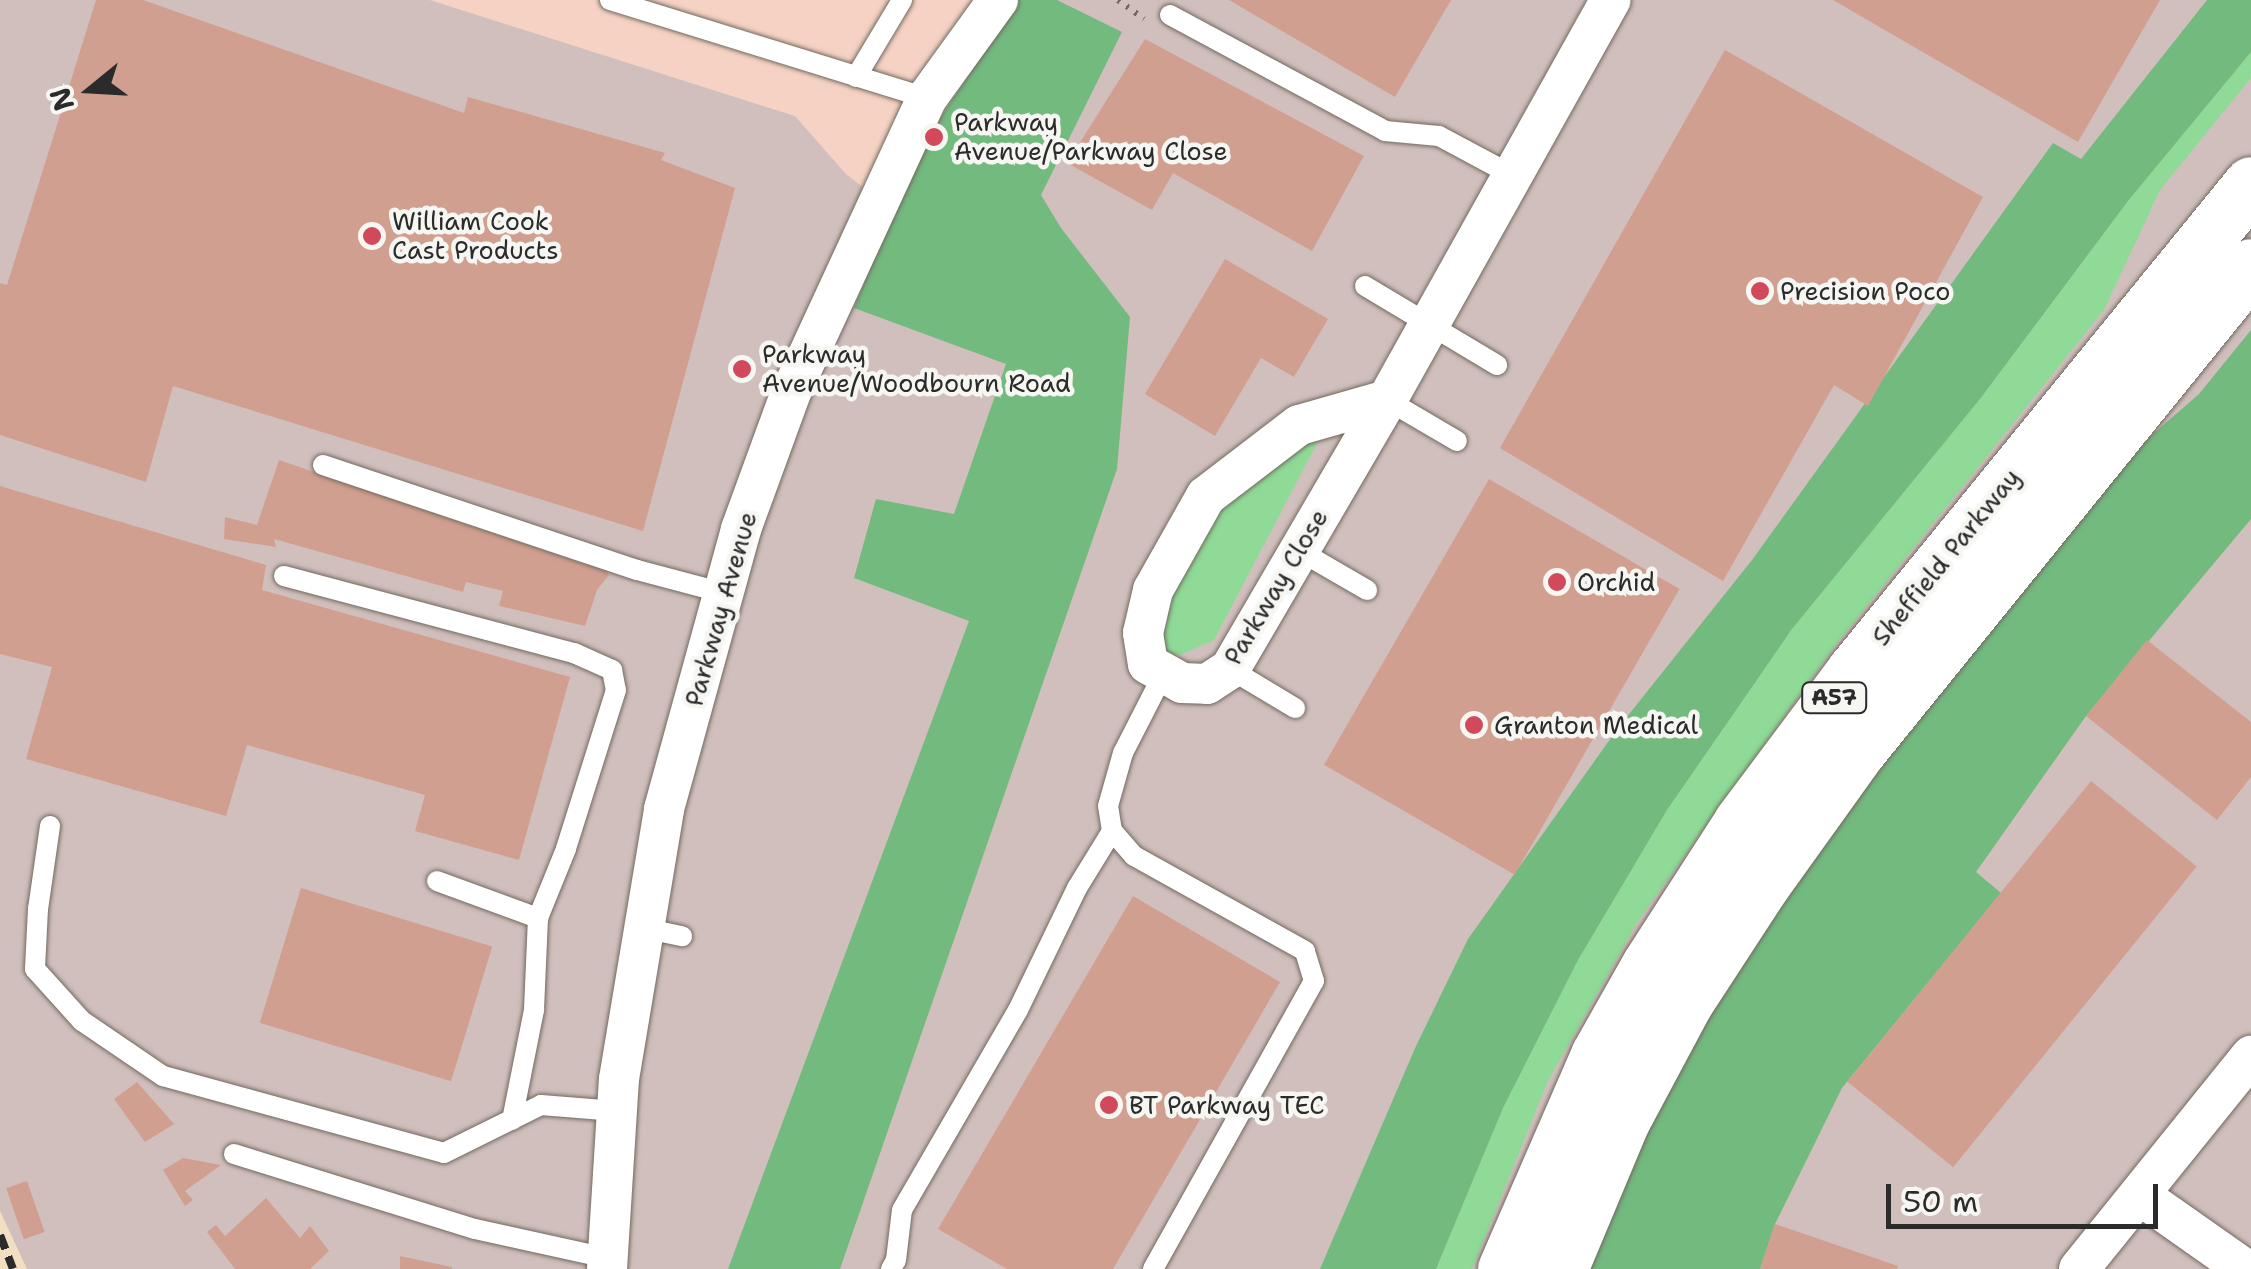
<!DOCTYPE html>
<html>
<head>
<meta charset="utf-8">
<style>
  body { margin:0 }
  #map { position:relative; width:2251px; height:1269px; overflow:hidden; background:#f2dfc2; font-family:"Shantell Sans",sans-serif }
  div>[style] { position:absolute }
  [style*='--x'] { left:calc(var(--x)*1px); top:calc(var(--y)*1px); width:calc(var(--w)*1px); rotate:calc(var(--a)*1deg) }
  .built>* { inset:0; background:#f5d2c3 }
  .industrial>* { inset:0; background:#d1bfbd }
  .green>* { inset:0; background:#8fda96 }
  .forest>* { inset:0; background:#73ba7f }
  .building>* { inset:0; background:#d19f90; transform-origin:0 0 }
  .path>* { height:6px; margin-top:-3px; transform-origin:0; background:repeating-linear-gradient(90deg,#716a60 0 2.5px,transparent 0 10.5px) }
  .roads { filter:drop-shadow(0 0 2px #716a60) drop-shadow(0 0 2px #716a60) }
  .lane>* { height:20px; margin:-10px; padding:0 10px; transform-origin:10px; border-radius:10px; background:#fff }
  .street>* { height:40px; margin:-20px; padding:0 20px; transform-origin:20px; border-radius:20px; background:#fff }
  .highway>* { height:55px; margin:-27.5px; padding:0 27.5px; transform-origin:27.5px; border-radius:27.5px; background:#fff }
  .rail>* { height:8px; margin-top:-4px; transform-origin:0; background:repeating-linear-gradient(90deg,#2b2b2b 0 15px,transparent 0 23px) }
  .dots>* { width:28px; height:28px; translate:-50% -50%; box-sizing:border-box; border:5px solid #f6f6f2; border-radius:50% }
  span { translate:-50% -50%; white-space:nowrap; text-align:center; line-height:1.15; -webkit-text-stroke:9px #f6f6f2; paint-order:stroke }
  .shield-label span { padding:2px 8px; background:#f6f6f2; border:2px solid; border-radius:8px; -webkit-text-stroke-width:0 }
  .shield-label { font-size:22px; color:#2b2b2b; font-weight:700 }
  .poi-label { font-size:25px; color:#2b2b2b }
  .left { translate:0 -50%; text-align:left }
  .street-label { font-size:25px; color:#2b2b2b }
  .north { position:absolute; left:40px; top:40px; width:100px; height:100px; -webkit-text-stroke:8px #f6f6f2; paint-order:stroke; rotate:252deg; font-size:28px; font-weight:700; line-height:40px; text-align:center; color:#2b2b2b }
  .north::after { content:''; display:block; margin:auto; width:35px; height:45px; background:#2b2b2b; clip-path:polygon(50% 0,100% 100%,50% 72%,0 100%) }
  .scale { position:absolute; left:1886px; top:1184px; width:272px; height:45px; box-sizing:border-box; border:5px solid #2b2b2b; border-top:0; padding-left:12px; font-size:30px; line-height:35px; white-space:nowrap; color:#2b2b2b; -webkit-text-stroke:8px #f6f6f2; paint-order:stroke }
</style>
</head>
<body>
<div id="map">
  <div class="built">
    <i style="clip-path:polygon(430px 0,975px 0,869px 191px,846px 174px,795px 116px)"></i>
  </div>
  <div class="industrial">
    <i style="clip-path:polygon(0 0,430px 0,795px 116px,846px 174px,868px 191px,975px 0,2251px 0,2251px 1269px,27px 1269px,0 1211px)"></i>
  </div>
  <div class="green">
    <i style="clip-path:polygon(2251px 52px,2251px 78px,2160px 190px,2104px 310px,1834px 647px,1638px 921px,1548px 1081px,1472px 1269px,1436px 1269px,1503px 1108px,1578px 960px,1667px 810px,1792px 629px,1980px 399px,2128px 201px)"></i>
    <i style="clip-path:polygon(1337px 405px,1214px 640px,1180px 655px,1157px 652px,1158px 592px,1214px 492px)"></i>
  </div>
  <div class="forest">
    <i style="clip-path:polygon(1018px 0,1057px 0,1122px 32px,1041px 195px,1061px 228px,1130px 317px,1117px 469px,840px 1269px,728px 1269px,969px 621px,854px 578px,876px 499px,954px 514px,1006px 364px,854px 308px,916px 155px)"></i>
    <i style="clip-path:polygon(2207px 0,2251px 0,2251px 52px,2128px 201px,1980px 399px,1792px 629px,1667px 810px,1578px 960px,1503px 1108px,1436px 1269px,1320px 1269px,1416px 1046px,1468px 939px,1618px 728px,1752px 560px,2053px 143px,2081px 159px)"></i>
    <i style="clip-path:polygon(2251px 330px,2251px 519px,2086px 716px,1976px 872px,2001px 893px,1842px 1088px,1775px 1224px,1760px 1269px,1578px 1269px,1611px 1181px,1807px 850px,2115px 467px,2199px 394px)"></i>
  </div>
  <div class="building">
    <i style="clip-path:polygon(96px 0,143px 0,464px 113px,468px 97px,665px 153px,661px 160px,735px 188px,643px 531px,173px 386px,146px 482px,0 435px,0 283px,7px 285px)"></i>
    <i style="clip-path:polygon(1229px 0,1451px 0,1395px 97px)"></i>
    <i style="clip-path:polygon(1833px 0,2160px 0,2078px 142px)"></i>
    <i style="clip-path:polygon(1145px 39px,1364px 156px,1312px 251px,1173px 173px,1152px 210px,1067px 163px)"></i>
    <i style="clip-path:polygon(1725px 50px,1983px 197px,1868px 406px,1834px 385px,1723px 581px,1500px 448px)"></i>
    <i style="clip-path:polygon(1225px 259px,1328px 319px,1294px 377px,1261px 358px,1215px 436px,1145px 394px)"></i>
    <i style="clip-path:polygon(279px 460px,581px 563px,599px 559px,609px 575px,597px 590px,585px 626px,499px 606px,503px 591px,466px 582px,463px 592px,274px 539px,276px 547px,224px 539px,225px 517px,257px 525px)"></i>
    <i style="left:1489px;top:479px;width:220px;height:330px;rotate:30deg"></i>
    <i style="clip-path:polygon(0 486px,266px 565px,262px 590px,570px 677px,519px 860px,415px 831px,425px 795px,247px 745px,226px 816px,26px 759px,52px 667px,0 654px)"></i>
    <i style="clip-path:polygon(2147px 640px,2251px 722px,2251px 777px,2217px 820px,2086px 716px)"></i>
    <i style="left:2091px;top:781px;width:136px;height:387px;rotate:39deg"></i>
    <i style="left:301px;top:888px;width:200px;height:141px;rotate:17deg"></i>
    <i style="clip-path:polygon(1133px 896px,1280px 982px,1113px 1269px,1007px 1269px,938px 1229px)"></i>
    <i style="clip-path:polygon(137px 1082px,174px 1124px,145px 1142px,114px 1099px)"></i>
    <i style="clip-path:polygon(183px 1158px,221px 1165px,185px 1191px,193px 1200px,185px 1206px,163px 1170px)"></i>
    <i style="left:27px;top:1181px;width:54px;height:22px;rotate:71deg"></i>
    <i style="clip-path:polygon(266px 1198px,300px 1238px,310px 1226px,329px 1251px,310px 1269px,235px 1269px,207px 1232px,216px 1225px,225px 1236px)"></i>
    <i style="clip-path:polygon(1775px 1224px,1898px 1266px,1897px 1269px,1760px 1269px)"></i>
    <i style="clip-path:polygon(400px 1256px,452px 1267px,452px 1269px,400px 1269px)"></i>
  </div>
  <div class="path">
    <i style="--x:1118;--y:0;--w:32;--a:36"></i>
  </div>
  <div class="roads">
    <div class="lane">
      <i style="--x:610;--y:0;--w:332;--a:17.2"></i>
      <i style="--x:1170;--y:15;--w:244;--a:28.3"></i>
      <i style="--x:1385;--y:131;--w:54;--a:5.3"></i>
      <i style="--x:1439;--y:136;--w:83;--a:28.1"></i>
      <i style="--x:856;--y:77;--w:90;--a:-59.1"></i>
      <i style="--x:1365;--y:286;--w:154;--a:30.9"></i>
      <i style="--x:1387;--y:400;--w:81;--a:30.4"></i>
      <i style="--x:323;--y:465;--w:331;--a:18.5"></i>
      <i style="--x:637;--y:570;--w:90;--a:14.8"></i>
      <i style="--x:1298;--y:550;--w:80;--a:30.1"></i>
      <i style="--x:284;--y:576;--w:300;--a:14.9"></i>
      <i style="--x:574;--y:653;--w:42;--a:24.1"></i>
      <i style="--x:612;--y:670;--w:20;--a:79"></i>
      <i style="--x:616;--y:690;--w:167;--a:107.5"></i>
      <i style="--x:566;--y:849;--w:74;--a:112.1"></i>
      <i style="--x:538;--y:918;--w:92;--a:92.5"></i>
      <i style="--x:534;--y:1010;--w:112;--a:101.3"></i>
      <i style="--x:1230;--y:669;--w:76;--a:31"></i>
      <i style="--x:50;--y:826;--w:84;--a:98.2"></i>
      <i style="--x:38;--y:909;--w:60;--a:92.9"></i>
      <i style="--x:35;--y:969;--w:70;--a:47.9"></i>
      <i style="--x:82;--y:1021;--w:98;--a:34.2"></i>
      <i style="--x:163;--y:1076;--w:291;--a:15.3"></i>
      <i style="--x:444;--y:1153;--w:108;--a:-26.3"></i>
      <i style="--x:541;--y:1105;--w:75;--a:4.6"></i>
      <i style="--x:437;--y:881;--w:108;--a:20.1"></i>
      <i style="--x:643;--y:928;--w:40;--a:12"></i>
      <i style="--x:234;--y:1154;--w:252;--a:17.3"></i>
      <i style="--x:475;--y:1229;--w:135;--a:12.4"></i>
      <i style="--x:891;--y:1269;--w:10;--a:-61"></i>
      <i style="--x:896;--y:1260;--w:50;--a:-83.2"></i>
      <i style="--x:902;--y:1210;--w:231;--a:-59.9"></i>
      <i style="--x:1018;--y:1010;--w:136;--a:-64.2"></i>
      <i style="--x:1077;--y:888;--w:67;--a:-58.4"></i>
      <i style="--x:1153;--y:1269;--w:330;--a:-60.8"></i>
      <i style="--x:1314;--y:981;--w:31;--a:-107"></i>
      <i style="--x:1305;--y:951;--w:196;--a:-150.9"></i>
      <i style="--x:1134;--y:856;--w:33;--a:-131"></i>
      <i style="--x:1112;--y:831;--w:25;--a:-99"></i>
      <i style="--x:1108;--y:806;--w:55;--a:-74.2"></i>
      <i style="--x:1123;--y:753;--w:90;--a:-62.9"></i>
    </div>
    <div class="street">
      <i style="--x:1387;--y:400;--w:91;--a:164.1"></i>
      <i style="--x:1299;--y:425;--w:117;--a:142.6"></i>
      <i style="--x:1206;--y:496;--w:108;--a:119.4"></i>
      <i style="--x:1153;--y:590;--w:44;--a:103.1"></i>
      <i style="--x:1143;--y:633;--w:31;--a:81"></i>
      <i style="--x:1148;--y:664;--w:39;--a:29"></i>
      <i style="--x:1182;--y:683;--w:25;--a:2"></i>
      <i style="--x:1207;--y:684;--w:27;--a:-33"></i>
      <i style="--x:1230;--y:669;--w:311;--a:-59.7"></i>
      <i style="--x:1387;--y:400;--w:458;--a:-60.8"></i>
      <i style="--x:2141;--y:1196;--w:127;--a:35.1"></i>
      <i style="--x:607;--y:1269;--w:190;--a:-86.4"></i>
      <i style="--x:619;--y:1079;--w:274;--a:-80.5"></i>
      <i style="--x:664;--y:809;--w:290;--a:-74.6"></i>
      <i style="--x:741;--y:529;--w:148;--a:-69.9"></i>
      <i style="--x:792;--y:390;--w:322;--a:-65.2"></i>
      <i style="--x:927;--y:98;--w:121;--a:-54.1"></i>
      <i style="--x:2079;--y:1269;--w:274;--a:-51.1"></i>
    </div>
    <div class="highway">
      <i style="--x:1505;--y:1269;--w:233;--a:-66.5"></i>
      <i style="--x:1598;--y:1055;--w:103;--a:-60.5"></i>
      <i style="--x:1649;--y:965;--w:170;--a:-57.2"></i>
      <i style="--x:1741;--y:822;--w:189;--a:-53.2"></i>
      <i style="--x:1854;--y:671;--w:628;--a:-50.81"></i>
      <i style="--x:1560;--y:1269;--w:160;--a:-67.3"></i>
      <i style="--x:1622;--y:1121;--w:134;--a:-61.9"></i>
      <i style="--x:1685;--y:1003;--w:141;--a:-56.9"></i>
      <i style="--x:1762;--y:885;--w:165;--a:-54.4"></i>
      <i style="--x:1858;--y:751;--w:624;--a:-50.98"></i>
    </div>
  </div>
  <div class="rail">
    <i style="--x:0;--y:1235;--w:36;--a:69"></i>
  </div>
  <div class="dots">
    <i style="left:934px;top:137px;background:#d1495b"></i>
    <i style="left:372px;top:236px;background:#d1495b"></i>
    <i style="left:1760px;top:291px;background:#d1495b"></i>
    <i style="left:742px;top:369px;background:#d1495b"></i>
    <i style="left:1557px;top:582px;background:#d1495b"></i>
    <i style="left:1474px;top:725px;background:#d1495b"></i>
    <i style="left:1109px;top:1105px;background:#d1495b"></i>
  </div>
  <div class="shield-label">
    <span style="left:1834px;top:698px">A57</span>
  </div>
  <div class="poi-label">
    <span class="left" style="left:954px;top:137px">Parkway<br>Avenue/Parkway Close</span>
    <span class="left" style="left:392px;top:236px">William Cook<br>Cast Products</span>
    <span class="left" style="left:1780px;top:291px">Precision Poco</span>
    <span class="left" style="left:762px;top:369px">Parkway<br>Avenue/Woodbourn Road</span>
    <span class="left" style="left:1577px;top:582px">Orchid</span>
    <span class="left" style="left:1494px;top:725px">Granton Medical</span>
    <span class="left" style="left:1129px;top:1105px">BT Parkway TEC</span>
  </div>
  <div class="street-label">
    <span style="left:1946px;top:557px;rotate:-51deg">Sheffield Parkway</span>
    <span style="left:1276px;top:587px;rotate:-59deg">Parkway Close</span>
    <span style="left:721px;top:609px;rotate:-74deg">Parkway Avenue</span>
  </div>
  <div class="north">N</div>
  <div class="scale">50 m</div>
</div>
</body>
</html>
